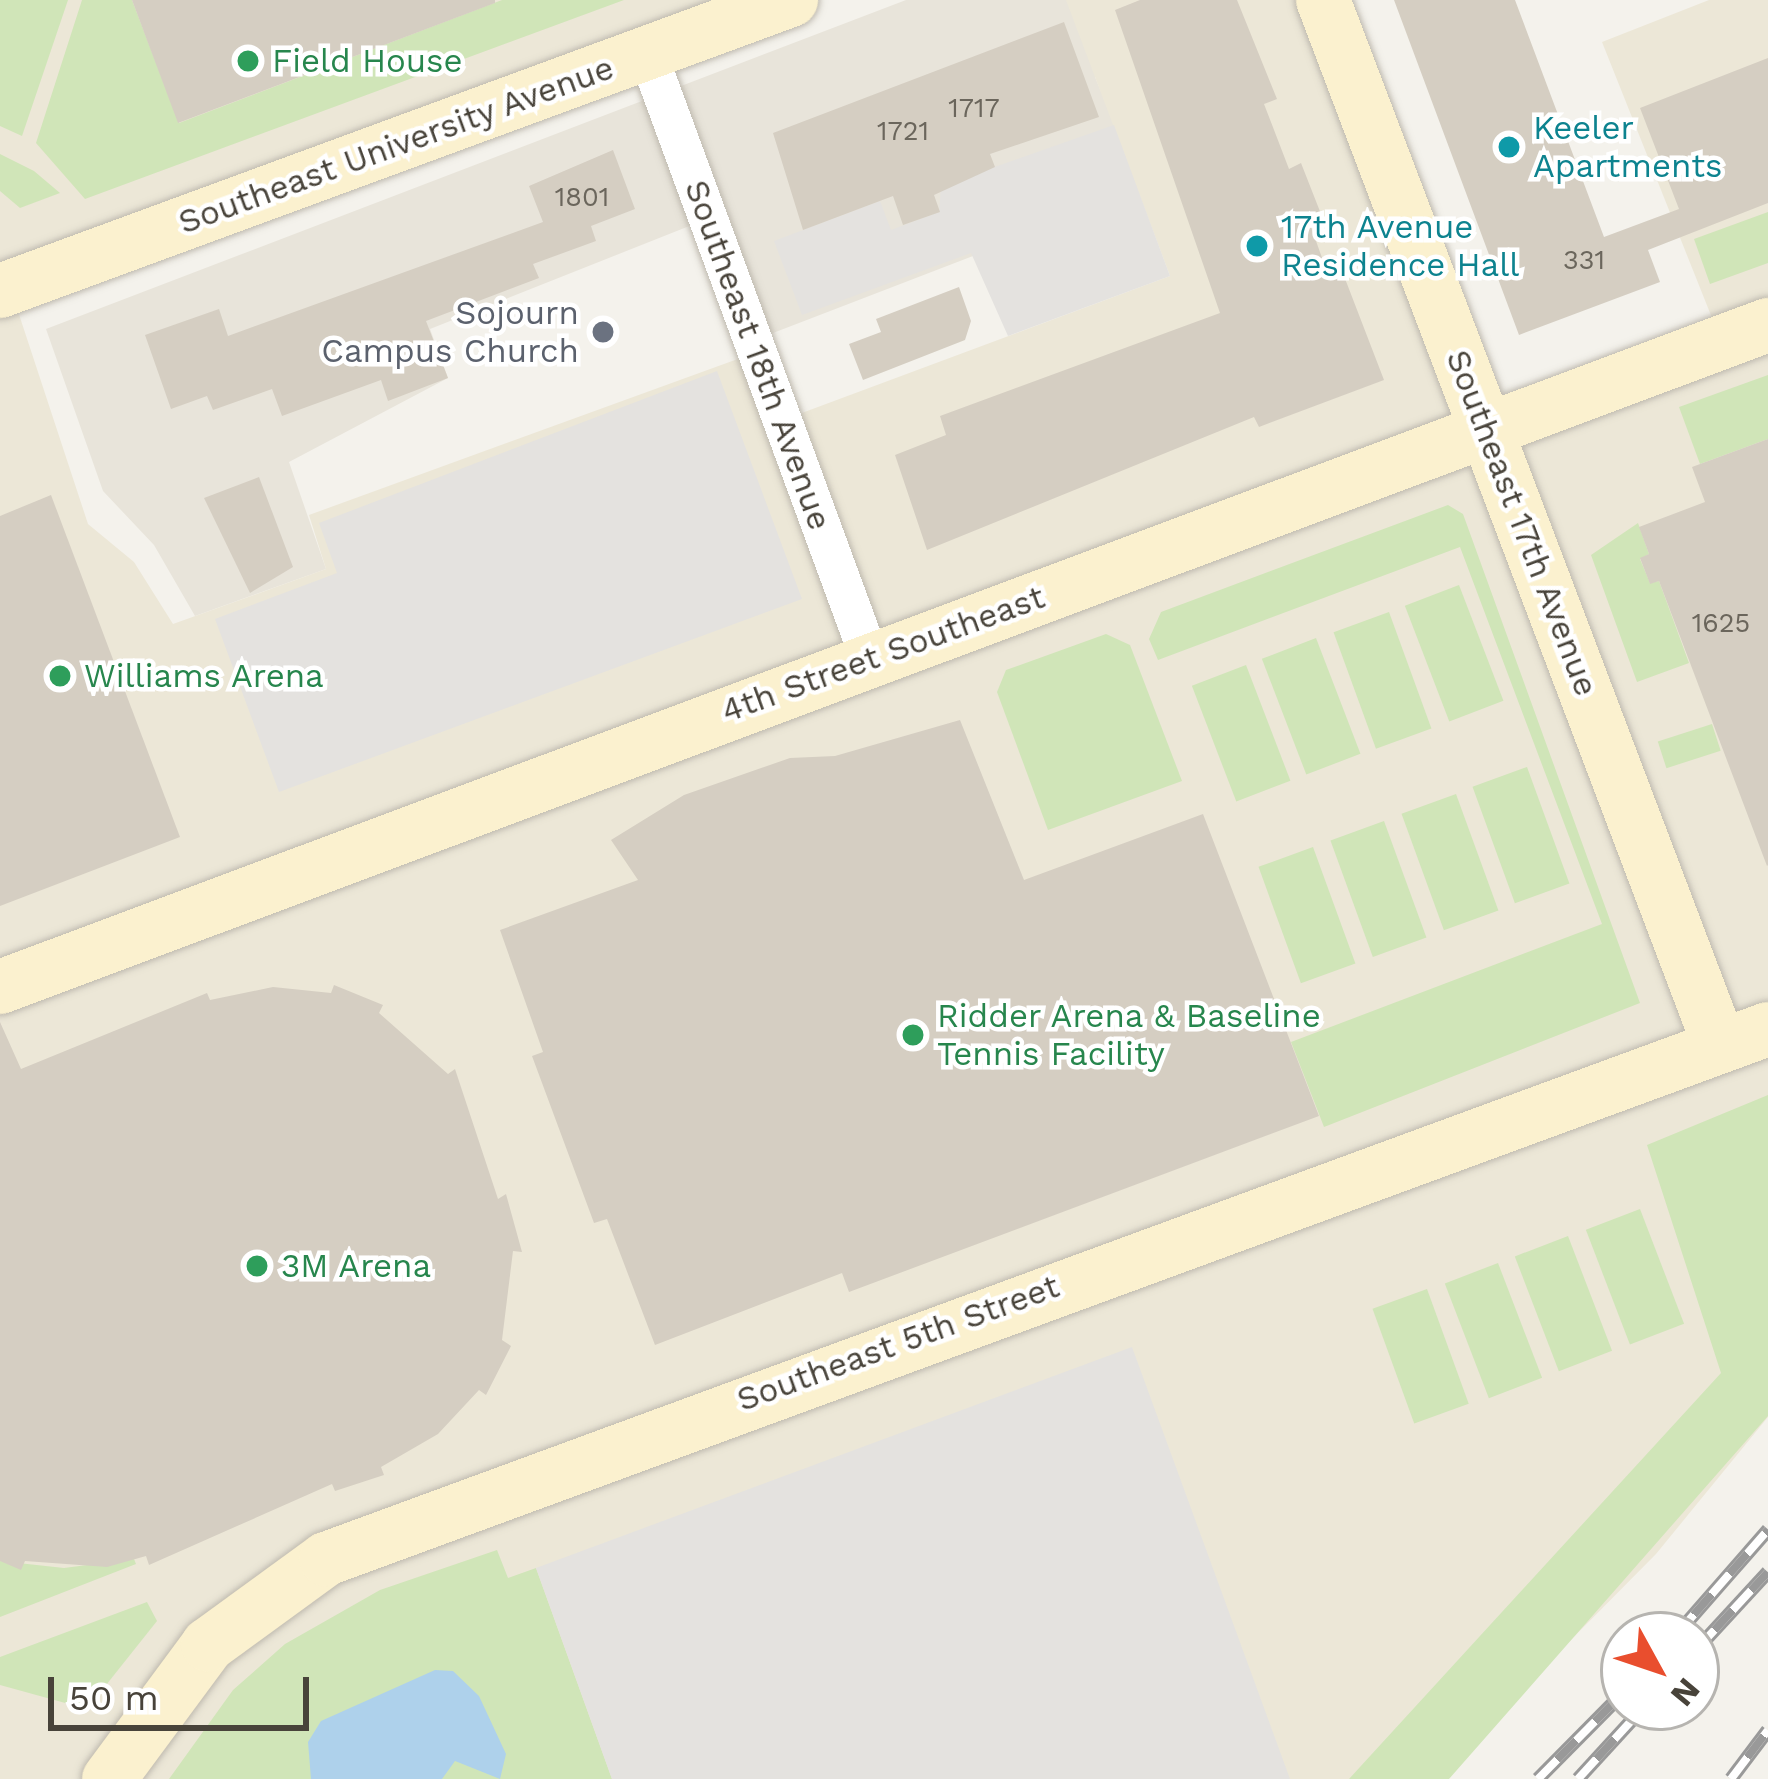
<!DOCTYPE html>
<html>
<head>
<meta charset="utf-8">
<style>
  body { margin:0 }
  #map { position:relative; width:1768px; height:1779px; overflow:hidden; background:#f4f2ec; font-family:"Work Sans",sans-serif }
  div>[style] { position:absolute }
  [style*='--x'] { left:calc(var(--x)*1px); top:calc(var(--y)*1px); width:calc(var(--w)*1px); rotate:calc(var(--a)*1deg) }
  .residential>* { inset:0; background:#e8e4da }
  .education>* { inset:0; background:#ece7d7 }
  .green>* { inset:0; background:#d0e5b8; transform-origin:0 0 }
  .parking>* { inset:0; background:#e4e2df }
  .water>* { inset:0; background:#aed1eb }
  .building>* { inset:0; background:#d5cec2 }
  .roads { filter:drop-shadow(0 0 3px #bfbaaf) drop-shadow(0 0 3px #bfbaaf) }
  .street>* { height:39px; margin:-19.5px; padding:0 19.5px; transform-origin:19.5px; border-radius:19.5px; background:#fff }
  .secondary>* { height:54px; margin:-27px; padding:0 27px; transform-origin:27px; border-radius:27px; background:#fbf1cf }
  .rail>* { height:14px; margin-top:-7px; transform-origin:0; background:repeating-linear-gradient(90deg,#fff 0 27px,#999 0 54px); box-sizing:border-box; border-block:3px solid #999 }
  .dots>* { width:33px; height:33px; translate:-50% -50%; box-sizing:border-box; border:6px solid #fff; border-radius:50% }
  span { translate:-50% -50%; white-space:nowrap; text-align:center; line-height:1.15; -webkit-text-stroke:9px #fff; paint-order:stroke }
  .number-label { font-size:27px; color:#6b665c }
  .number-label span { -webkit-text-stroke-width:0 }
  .leisure-label { font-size:33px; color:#27864d }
  .left { translate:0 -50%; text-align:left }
  .culture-label { font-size:33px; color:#0d838f }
  .street-label { font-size:33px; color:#48433a }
  .worship-label { font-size:33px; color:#5b616d }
  .right { translate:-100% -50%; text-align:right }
  .north { position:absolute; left:1600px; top:1611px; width:120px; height:120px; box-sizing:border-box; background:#fff; border:3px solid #b6b4b0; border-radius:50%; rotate:130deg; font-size:33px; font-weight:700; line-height:48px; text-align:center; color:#48433a }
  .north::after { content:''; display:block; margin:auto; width:42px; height:54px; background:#e94e2e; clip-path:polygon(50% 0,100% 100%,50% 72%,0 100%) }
  .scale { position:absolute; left:48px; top:1677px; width:261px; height:54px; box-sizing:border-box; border:6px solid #48433a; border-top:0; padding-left:15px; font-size:36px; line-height:42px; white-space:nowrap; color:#48433a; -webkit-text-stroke:9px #fff; paint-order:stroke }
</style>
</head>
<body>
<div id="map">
  <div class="residential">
    <i style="clip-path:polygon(906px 0,1273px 0,1095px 77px,1142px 191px,752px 341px,707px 219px,430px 329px,448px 378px,289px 462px,326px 569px,195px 616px,154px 545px,103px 491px,46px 329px)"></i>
  </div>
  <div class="education">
    <i style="clip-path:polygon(0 0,791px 0,10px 287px,88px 524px,134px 562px,173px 624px,326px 569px,309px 515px,757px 352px,783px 420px,1170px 276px,1066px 0,1323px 0,1488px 434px,1722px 343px,1602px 42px,1709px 0,1768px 0,1768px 1417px,1656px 1554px,1433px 1779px,0 1779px)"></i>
  </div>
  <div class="green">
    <i style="clip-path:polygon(0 0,68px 0,22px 136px,0 126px)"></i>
    <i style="clip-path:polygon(82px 0,132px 0,179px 123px,502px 0,624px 0,85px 199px,36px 143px)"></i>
    <i style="clip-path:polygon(0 154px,34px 171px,60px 193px,20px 208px,0 191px)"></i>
    <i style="clip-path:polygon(1768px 212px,1768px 263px,1710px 284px,1694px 239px)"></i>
    <i style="clip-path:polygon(1768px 375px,1768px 439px,1700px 464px,1679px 407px)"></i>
    <i style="clip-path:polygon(1448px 505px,1463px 514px,1640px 1003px,1324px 1127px,1291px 1042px,1602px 924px,1460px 547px,1158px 660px,1149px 639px,1161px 612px)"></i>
    <i style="clip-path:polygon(1638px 523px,1649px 554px,1640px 559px,1650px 583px,1659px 581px,1689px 663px,1637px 682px,1591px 555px)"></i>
    <i style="left:1459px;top:585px;width:124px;height:58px;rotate:69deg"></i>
    <i style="left:1389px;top:612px;width:124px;height:59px;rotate:70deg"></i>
    <i style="clip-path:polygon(1106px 634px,1130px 645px,1182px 781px,1048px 830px,997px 692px,1006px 670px)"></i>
    <i style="left:1316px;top:638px;width:124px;height:58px;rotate:69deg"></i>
    <i style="left:1246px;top:665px;width:124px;height:58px;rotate:69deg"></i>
    <i style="left:1712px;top:724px;width:28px;height:57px;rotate:72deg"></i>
    <i style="left:1527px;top:767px;width:124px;height:58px;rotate:70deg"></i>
    <i style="left:1456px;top:794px;width:124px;height:58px;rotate:70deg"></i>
    <i style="left:1384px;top:821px;width:124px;height:57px;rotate:70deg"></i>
    <i style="left:1313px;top:847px;width:124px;height:58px;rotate:70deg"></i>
    <i style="clip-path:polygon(1768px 1095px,1768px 1416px,1449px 1779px,1349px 1779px,1721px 1373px,1647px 1145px)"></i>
    <i style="left:1640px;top:1209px;width:123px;height:58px;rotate:69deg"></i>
    <i style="left:1568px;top:1236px;width:123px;height:57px;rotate:69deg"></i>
    <i style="left:1498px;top:1263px;width:123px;height:57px;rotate:69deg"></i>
    <i style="left:1427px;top:1289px;width:122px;height:58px;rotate:70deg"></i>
    <i style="clip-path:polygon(497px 1550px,508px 1578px,536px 1568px,612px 1779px,169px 1779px,233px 1690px,285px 1644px,380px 1590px)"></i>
    <i style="clip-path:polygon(134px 1559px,136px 1564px,0 1617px,0 1561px,64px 1568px)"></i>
    <i style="clip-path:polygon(147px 1602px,157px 1621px,87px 1709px,0 1685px,0 1657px)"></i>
  </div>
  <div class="parking">
    <i style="clip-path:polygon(1114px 125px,1170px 276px,1008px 336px,971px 253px,802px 315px,774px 241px,880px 201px,891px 230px,939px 212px,941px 186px)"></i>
    <i style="clip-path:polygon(717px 371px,802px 599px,279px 792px,215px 619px,337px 573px,319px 523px)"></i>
    <i style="clip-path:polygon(1132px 1347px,1290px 1779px,612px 1779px,536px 1568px)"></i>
  </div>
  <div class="water">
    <i style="clip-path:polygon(435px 1670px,453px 1671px,479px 1696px,506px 1754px,500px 1779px,455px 1761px,442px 1779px,311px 1779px,308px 1742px,321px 1721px)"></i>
  </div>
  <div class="building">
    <i style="clip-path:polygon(132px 0,495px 0,495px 3px,178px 123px)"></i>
    <i style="clip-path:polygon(1140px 0,1237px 0,1277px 99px,1264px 104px,1289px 169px,1301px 163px,1321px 214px,1307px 216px,1330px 280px,1344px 276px,1384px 380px,1259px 427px,1254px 417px,927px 550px,895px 455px,946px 435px,940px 416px,1220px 313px,1115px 10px)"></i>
    <i style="clip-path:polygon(1394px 0,1515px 0,1604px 237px,1679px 209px,1640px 108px,1768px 58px,1768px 203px,1648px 250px,1660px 282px,1519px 335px)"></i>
    <i style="clip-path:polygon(1064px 22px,1099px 117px,990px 154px,995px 167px,934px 195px,940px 212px,903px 225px,893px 196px,803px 230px,773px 133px)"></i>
    <i style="clip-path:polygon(613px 150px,635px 209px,591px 226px,596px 241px,533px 264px,539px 278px,426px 321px,448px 378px,388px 401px,381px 380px,282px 416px,272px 389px,213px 410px,207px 396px,171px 409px,145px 335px,219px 309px,228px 336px,543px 222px,529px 186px)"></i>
    <i style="clip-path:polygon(959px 287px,971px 321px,965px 340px,863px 380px,849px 344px,881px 332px,876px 319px)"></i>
    <i style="clip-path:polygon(1768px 439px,1768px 865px,1767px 866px,1659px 581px,1650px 584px,1640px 558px,1649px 554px,1639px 527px,1705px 502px,1692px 467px)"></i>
    <i style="clip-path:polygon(259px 477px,293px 567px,250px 593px,204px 498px)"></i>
    <i style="clip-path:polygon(51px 495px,180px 837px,0 906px,0 516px)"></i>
    <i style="clip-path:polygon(960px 720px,1024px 880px,1203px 814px,1319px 1116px,849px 1292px,842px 1273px,655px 1345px,607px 1219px,594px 1223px,532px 1056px,543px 1052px,500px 930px,638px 880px,611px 840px,684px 795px,790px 758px,835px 756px)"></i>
    <i style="clip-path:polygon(334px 985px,383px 1005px,379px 1013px,448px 1074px,455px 1069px,498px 1199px,506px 1194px,522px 1252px,513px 1251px,502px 1340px,511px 1346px,486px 1395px,479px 1390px,438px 1434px,381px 1467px,384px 1475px,335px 1491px,332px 1484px,149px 1565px,146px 1556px,107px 1567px,25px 1561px,21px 1570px,0 1561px,0 1022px,21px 1069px,207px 993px,210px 1000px,273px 987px,331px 993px)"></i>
  </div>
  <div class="roads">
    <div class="street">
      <i style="--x:647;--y:53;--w:644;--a:69.82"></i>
    </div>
    <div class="secondary">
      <i style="--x:1323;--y:0;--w:1119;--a:69.22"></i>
      <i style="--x:0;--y:291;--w:843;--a:-20.2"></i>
      <i style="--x:0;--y:987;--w:1888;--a:-20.53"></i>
      <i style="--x:109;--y:1779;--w:167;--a:-53.5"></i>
      <i style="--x:208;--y:1645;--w:146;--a:-36.1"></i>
      <i style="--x:326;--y:1559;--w:1536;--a:-20.18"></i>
    </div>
  </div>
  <div class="rail">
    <i style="--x:1676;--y:1635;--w:140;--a:-48.8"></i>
    <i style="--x:1696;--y:1650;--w:106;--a:-47.3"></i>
    <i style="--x:1538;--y:1779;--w:122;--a:-45.3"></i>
    <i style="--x:1578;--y:1779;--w:98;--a:-47.5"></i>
    <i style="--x:1731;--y:1779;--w:61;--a:-52.9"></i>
  </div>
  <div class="dots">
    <i style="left:248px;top:61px;background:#2e9e5b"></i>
    <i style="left:1509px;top:147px;background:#0f9aa8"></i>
    <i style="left:1257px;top:246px;background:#0f9aa8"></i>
    <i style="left:603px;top:332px;background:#6b7280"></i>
    <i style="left:60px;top:676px;background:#2e9e5b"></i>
    <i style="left:913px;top:1035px;background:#2e9e5b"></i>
    <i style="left:257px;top:1266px;background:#2e9e5b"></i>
  </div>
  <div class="number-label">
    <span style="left:974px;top:109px">1717</span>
    <span style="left:903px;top:132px">1721</span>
    <span style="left:582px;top:198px">1801</span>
    <span style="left:1584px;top:261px">331</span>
    <span style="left:1721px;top:624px">1625</span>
  </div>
  <div class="leisure-label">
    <span class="left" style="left:272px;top:61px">Field House</span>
    <span class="left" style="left:84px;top:676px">Williams Arena</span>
    <span class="left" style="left:937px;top:1035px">Ridder Arena &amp; Baseline<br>Tennis Facility</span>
    <span class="left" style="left:281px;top:1266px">3M Arena</span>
  </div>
  <div class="culture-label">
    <span class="left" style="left:1533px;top:147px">Keeler<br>Apartments</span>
    <span class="left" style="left:1281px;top:246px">17th Avenue<br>Residence Hall</span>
  </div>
  <div class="street-label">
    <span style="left:396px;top:145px;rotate:-20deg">Southeast University Avenue</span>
    <span style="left:758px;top:355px;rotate:70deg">Southeast 18th Avenue</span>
    <span style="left:1522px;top:523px;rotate:69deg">Southeast 17th Avenue</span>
    <span style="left:883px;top:654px;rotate:-20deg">4th Street Southeast</span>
    <span style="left:898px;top:1343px;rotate:-20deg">Southeast 5th Street</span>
  </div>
  <div class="worship-label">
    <span class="right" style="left:579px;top:332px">Sojourn<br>Campus Church</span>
  </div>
  <div class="north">N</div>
  <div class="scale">50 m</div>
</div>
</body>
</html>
